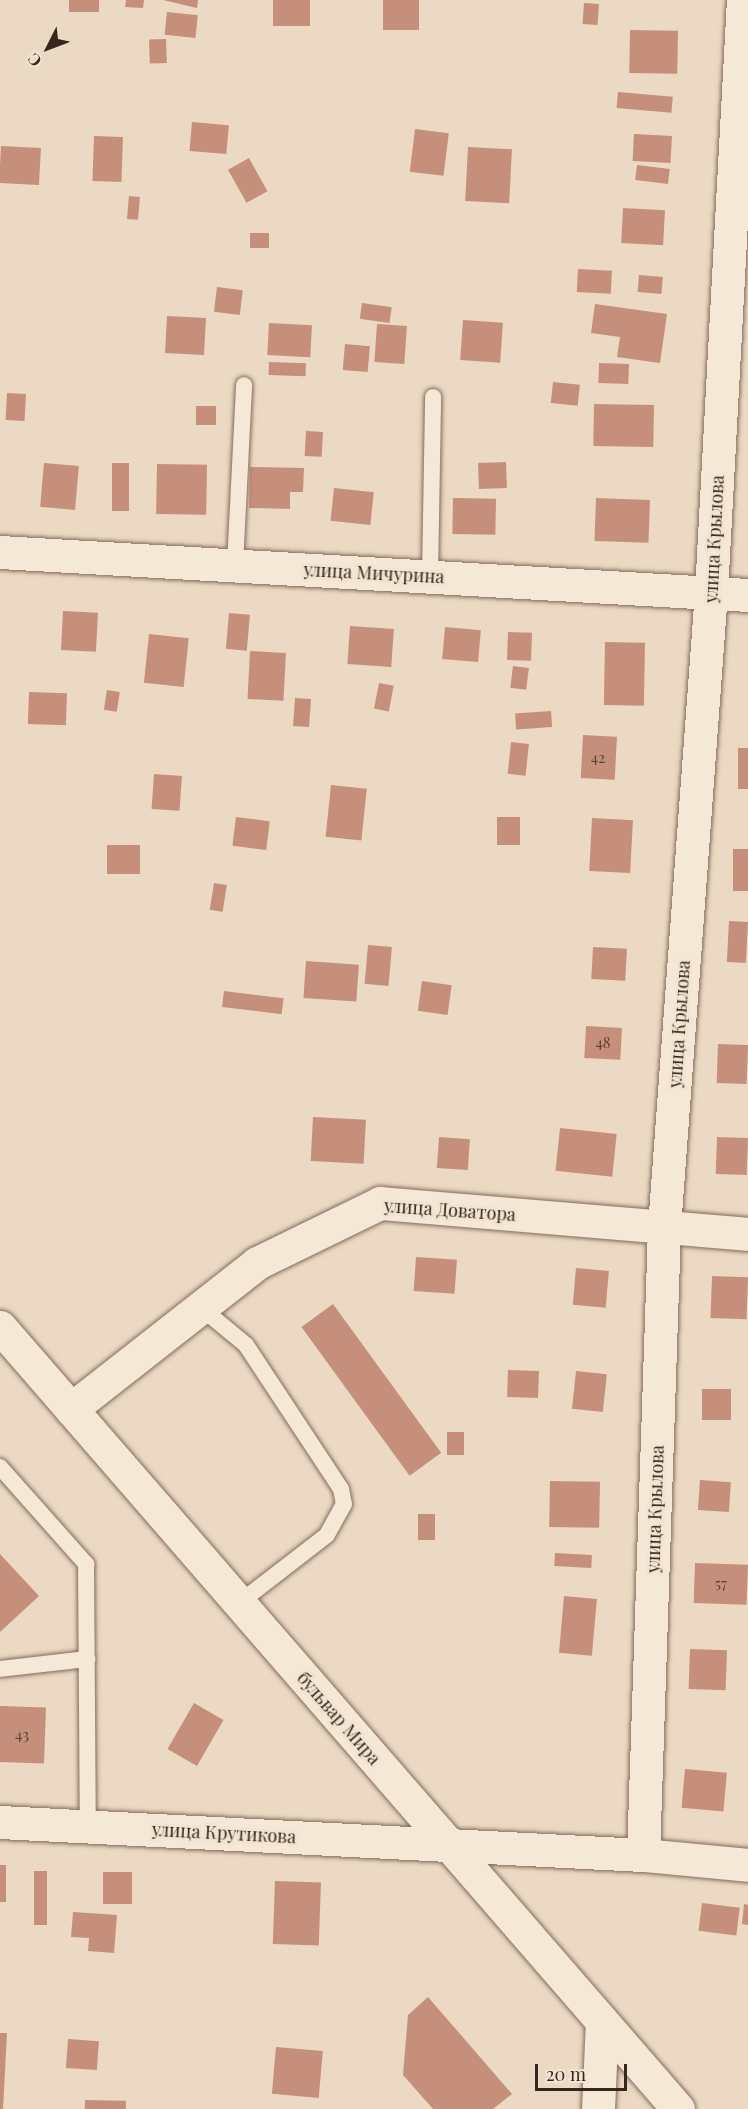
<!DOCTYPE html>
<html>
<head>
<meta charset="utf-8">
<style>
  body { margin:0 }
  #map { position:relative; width:748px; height:2109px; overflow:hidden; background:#ebd9c3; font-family:"Playfair Display",serif }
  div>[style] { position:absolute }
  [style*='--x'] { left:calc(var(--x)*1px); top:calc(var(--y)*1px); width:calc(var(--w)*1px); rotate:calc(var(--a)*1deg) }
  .building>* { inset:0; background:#c68f7c; transform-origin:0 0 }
  .roads { filter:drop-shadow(0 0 2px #846b5b) drop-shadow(0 0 2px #846b5b) }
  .lane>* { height:16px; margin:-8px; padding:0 8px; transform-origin:8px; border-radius:8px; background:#f6e8d6 }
  .street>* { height:33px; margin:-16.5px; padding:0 16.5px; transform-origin:16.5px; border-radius:16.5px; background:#f6e8d6 }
  .secondary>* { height:33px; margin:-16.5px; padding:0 16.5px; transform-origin:16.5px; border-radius:16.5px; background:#f6e8d6 }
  span { translate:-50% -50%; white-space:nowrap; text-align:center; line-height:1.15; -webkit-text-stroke:6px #f3e4d2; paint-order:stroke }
  .number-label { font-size:15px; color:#594036 }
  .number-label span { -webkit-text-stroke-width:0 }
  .street-label { font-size:18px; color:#35261e }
  .north { position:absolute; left:18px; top:18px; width:60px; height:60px; -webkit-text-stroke:4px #f3e4d2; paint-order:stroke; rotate:228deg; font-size:16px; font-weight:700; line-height:24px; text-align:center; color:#35261e }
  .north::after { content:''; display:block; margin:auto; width:21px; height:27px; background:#35261e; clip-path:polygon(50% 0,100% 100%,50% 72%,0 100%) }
  .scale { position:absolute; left:535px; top:2064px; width:92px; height:27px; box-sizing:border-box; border:3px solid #35261e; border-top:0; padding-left:8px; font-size:18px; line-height:21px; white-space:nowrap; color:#35261e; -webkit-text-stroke:4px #f3e4d2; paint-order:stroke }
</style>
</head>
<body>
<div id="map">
  <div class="building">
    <i style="left:69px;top:0;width:30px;height:12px"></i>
    <i style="clip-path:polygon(126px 0,144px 0,143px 8px,125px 7px)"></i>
    <i style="clip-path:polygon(163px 0,198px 0,197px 8px)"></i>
    <i style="left:273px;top:0;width:37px;height:26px"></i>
    <i style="left:383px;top:0;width:36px;height:30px"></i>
    <i style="left:584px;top:3px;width:15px;height:21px;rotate:4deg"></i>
    <i style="left:167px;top:12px;width:31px;height:23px;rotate:6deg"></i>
    <i style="left:630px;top:30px;width:48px;height:43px;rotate:1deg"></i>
    <i style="left:166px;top:39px;width:24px;height:17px;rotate:88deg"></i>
    <i style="left:618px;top:92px;width:55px;height:16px;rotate:5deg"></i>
    <i style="left:192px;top:122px;width:37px;height:29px;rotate:5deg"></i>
    <i style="left:415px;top:129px;width:34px;height:43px;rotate:7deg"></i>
    <i style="left:634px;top:134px;width:38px;height:27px;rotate:3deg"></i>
    <i style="left:94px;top:136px;width:29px;height:45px;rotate:2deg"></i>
    <i style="left:1px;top:146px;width:40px;height:37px;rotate:3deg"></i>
    <i style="left:468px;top:147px;width:44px;height:54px;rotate:3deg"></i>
    <i style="left:249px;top:158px;width:38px;height:24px;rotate:61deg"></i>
    <i style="left:637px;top:165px;width:33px;height:15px;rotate:7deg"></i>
    <i style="left:129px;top:196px;width:11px;height:23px;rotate:5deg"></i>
    <i style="left:623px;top:208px;width:42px;height:35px;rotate:3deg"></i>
    <i style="left:250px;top:233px;width:19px;height:15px"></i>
    <i style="left:578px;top:269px;width:34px;height:23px;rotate:3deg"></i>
    <i style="left:639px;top:275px;width:24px;height:17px;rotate:5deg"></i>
    <i style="left:217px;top:287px;width:26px;height:25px;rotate:7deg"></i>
    <i style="left:362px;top:303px;width:30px;height:16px;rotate:8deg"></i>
    <i style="clip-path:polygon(595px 304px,667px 314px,660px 363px,617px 357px,620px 337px,591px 333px)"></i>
    <i style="left:167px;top:316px;width:39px;height:37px;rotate:3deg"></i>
    <i style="left:463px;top:320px;width:40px;height:40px;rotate:4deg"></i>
    <i style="left:269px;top:323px;width:43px;height:32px;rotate:3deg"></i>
    <i style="left:377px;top:324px;width:30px;height:38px;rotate:4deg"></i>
    <i style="left:345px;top:344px;width:25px;height:26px;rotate:5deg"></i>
    <i style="left:269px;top:362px;width:37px;height:13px;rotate:2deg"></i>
    <i style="left:599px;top:363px;width:30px;height:20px;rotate:2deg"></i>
    <i style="left:553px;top:382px;width:27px;height:21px;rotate:6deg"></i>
    <i style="left:7px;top:393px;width:19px;height:27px;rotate:3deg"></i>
    <i style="left:594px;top:404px;width:60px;height:42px;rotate:1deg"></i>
    <i style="left:196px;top:406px;width:20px;height:19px"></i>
    <i style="left:306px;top:431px;width:17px;height:25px;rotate:3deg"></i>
    <i style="left:506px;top:462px;width:26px;height:28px;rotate:88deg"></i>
    <i style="left:44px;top:463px;width:35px;height:44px;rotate:5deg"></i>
    <i style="left:112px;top:463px;width:17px;height:48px"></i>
    <i style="left:157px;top:464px;width:50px;height:50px;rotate:1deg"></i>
    <i style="clip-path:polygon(250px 467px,304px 468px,303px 492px,290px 492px,290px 509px,249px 508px)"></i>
    <i style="left:334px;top:488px;width:40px;height:33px;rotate:6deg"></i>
    <i style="left:453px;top:498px;width:43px;height:36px;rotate:1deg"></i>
    <i style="left:596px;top:498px;width:54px;height:43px;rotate:2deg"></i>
    <i style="left:63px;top:611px;width:35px;height:39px;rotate:3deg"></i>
    <i style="left:229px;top:613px;width:21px;height:36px;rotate:5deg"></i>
    <i style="left:350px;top:626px;width:44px;height:38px;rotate:4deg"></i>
    <i style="left:445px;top:627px;width:36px;height:32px;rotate:5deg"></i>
    <i style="left:508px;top:632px;width:24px;height:28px;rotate:2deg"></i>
    <i style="left:149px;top:634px;width:40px;height:49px;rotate:6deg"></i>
    <i style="left:605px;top:642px;width:40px;height:63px;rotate:1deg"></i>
    <i style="left:250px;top:651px;width:36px;height:48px;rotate:3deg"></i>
    <i style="left:513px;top:666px;width:16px;height:22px;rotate:7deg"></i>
    <i style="left:379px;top:683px;width:15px;height:26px;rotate:11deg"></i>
    <i style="left:107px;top:690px;width:13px;height:20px;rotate:9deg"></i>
    <i style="left:29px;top:692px;width:38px;height:32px;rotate:2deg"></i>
    <i style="left:295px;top:698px;width:16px;height:28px;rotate:4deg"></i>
    <i style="left:551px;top:711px;width:16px;height:36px;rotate:86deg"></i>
    <i style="left:583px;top:735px;width:34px;height:43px;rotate:3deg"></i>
    <i style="left:511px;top:742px;width:18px;height:32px;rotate:6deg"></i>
    <i style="left:738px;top:748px;width:10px;height:41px"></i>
    <i style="left:154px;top:774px;width:28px;height:35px;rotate:4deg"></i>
    <i style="left:331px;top:785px;width:36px;height:52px;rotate:6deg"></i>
    <i style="left:236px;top:817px;width:34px;height:29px;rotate:7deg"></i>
    <i style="left:497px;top:817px;width:23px;height:28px"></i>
    <i style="left:592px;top:818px;width:41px;height:53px;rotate:3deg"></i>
    <i style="left:107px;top:845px;width:33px;height:29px"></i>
    <i style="left:733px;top:849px;width:15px;height:42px"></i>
    <i style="left:214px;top:883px;width:13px;height:27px;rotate:9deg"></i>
    <i style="left:729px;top:921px;width:19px;height:41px;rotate:3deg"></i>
    <i style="left:368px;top:945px;width:24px;height:39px;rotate:5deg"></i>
    <i style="left:593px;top:947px;width:34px;height:32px;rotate:3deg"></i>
    <i style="left:306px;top:961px;width:53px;height:37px;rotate:4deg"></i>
    <i style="left:422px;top:981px;width:30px;height:30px;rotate:8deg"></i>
    <i style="left:224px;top:991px;width:60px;height:16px;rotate:7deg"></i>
    <i style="left:586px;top:1026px;width:36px;height:32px;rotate:3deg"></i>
    <i style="left:718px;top:1044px;width:30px;height:39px;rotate:2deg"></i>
    <i style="left:313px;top:1117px;width:53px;height:44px;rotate:3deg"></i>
    <i style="left:560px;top:1128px;width:57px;height:43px;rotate:6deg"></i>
    <i style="left:439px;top:1137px;width:31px;height:31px;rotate:4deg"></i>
    <i style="left:717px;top:1137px;width:31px;height:37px;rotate:2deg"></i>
    <i style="left:416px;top:1257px;width:41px;height:34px;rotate:4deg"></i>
    <i style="left:576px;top:1268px;width:33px;height:37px;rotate:5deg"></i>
    <i style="left:712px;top:1276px;width:36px;height:42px;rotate:2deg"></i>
    <i style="left:333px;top:1304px;width:184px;height:39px;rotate:54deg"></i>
    <i style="left:508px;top:1370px;width:31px;height:27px;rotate:2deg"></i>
    <i style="left:576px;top:1371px;width:31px;height:38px;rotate:6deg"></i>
    <i style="left:702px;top:1389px;width:29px;height:31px"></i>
    <i style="left:447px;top:1432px;width:17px;height:23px"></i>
    <i style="left:700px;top:1480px;width:31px;height:30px;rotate:4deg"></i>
    <i style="left:550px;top:1481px;width:50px;height:46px;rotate:1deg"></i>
    <i style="left:418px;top:1514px;width:17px;height:26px"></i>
    <i style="left:555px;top:1553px;width:37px;height:13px;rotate:3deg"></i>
    <i style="clip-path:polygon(0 1554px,39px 1596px,0 1632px)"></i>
    <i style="left:695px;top:1563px;width:53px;height:40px;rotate:2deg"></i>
    <i style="left:564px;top:1596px;width:33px;height:57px;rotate:5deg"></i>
    <i style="left:690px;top:1649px;width:37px;height:40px;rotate:2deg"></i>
    <i style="left:194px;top:1703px;width:34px;height:53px;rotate:30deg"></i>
    <i style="left:0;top:1706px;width:46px;height:56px;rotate:2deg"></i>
    <i style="left:685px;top:1769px;width:42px;height:39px;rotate:5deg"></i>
    <i style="left:0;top:1865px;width:6px;height:37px"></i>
    <i style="left:34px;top:1871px;width:13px;height:54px"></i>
    <i style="left:103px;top:1872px;width:29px;height:32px"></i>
    <i style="left:275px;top:1881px;width:46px;height:63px;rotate:2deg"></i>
    <i style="left:702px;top:1903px;width:38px;height:28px;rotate:7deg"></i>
    <i style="clip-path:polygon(744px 1904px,748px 1905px,748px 1925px,742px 1924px)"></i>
    <i style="clip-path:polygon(73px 1912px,117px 1915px,114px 1953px,88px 1951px,89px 1938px,71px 1937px)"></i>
    <i style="clip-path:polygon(428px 1997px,512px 2094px,493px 2109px,433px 2109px,403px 2075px,408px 2015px)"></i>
    <i style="clip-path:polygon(0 2033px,7px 2033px,3px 2109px,0 2109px)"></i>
    <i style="left:68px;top:2039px;width:31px;height:29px;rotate:4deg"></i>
    <i style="left:276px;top:2047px;width:47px;height:47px;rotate:5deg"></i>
    <i style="left:85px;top:2100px;width:41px;height:9px;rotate:1deg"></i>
  </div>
  <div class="roads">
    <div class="lane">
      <i style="--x:235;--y:565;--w:180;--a:-87.1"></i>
      <i style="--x:430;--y:576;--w:179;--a:-89"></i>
      <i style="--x:194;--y:1312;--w:17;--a:13"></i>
      <i style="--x:211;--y:1316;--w:45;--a:39.6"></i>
      <i style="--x:246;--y:1345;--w:173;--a:56.6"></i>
      <i style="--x:341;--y:1489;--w:15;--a:79"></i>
      <i style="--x:344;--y:1504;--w:35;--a:119"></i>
      <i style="--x:327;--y:1535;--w:111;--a:142.3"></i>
      <i style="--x:0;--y:1467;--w:130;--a:48.4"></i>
      <i style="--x:86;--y:1564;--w:262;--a:89.6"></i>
      <i style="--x:0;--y:1669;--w:88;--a:-6.6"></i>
    </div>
    <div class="street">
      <i style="--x:0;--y:552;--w:749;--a:3.29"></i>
      <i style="--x:71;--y:1409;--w:236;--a:-38.1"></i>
      <i style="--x:257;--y:1263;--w:137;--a:-26"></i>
      <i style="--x:380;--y:1203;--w:369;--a:4.8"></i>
      <i style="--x:0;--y:1822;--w:644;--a:2.94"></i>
      <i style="--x:643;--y:1855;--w:628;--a:-88.08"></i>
      <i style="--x:664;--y:1227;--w:637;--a:-85.77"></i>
      <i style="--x:711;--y:592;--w:593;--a:-86.91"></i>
      <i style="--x:643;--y:1855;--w:105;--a:5.4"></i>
      <i style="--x:598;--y:2109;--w:87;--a:-87.4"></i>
    </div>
    <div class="secondary">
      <i style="--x:0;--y:1327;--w:1035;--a:49.07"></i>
    </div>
  </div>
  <div class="number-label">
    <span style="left:598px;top:758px">42</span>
    <span style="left:603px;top:1043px">48</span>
    <span style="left:721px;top:1584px">57</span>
    <span style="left:22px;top:1735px">43</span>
  </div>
  <div class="street-label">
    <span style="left:714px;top:539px;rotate:-87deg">улица Крылова</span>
    <span style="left:374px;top:573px;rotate:3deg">улица Мичурина</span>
    <span style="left:679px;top:1024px;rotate:-86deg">улица Крылова</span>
    <span style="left:450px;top:1210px;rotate:4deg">улица Доватора</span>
    <span style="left:655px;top:1509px;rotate:-88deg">улица Крылова</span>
    <span style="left:339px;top:1718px;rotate:49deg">бульвар Мира</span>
    <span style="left:224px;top:1833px;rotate:3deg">улица Крутикова</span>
  </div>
  <div class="north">С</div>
  <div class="scale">20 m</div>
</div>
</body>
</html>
